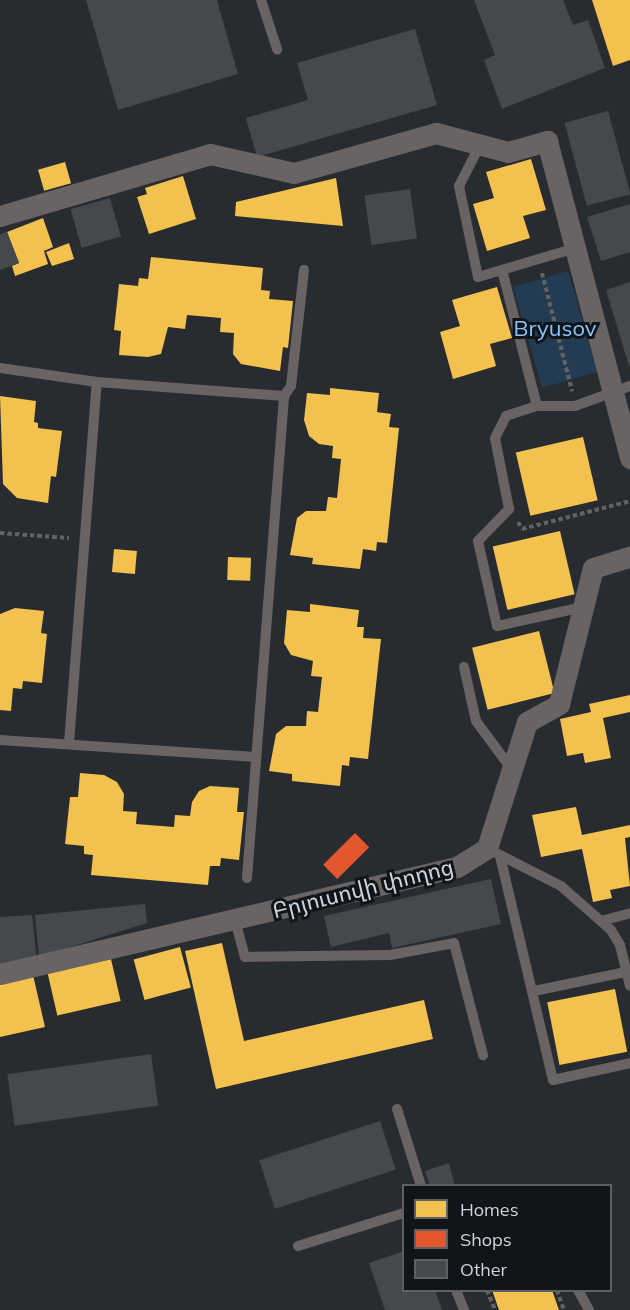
<!DOCTYPE html>
<html>
<head>
<meta charset="utf-8">
<style>
  body { margin:0 }
  #map { position:relative; width:630px; height:1310px; overflow:hidden; background:#282c31; font-family:Mulish,"Noto Sans Armenian",sans-serif }
  div>[style] { position:absolute }
  [style*='--x'] { left:calc(var(--x)*1px); top:calc(var(--y)*1px); width:calc(var(--w)*1px); rotate:calc(var(--a)*1deg) }
  .green>* { inset:0; background:#233c53; transform-origin:0 0 }
  .homes>* { inset:0; background:#f2c14e; transform-origin:0 0 }
  .shops>* { inset:0; background:#e4572e; transform-origin:0 0 }
  .building>* { inset:0; background:#45494e; transform-origin:0 0 }
  .path>* { height:4px; margin-top:-2px; transform-origin:0; background:repeating-linear-gradient(90deg,#646163 0 4.5px,transparent 0 7.5px) }
  .service>* { height:10px; margin:-5px; padding:0 5px; transform-origin:5px; border-radius:5px; background:#696364 }
  .minor>* { height:21px; margin:-10.5px; padding:0 10.5px; transform-origin:10.5px; border-radius:10.5px; background:#696364 }
  span { translate:-50% -50%; white-space:nowrap; text-align:center; line-height:1.15; -webkit-text-stroke:6px #111418; paint-order:stroke }
  .park-label { font-size:22px; color:#87c4fe }
  .street-label { font-size:22px; color:#ced4d9 }
  .legend { position:absolute; left:402px; top:1184px; width:210px; height:108px; box-sizing:border-box; background:#111418; border:2px solid #5d6165; margin:0; padding:8px 10px; list-style:none; font-size:18px; color:#ced4d9 }
  .legend li { display:flex; align-items:center; gap:12px; height:30px }
  .legend b { width:30px; border:2px solid #5d6165 }
</style>
</head>
<body>
<div id="map">
  <div class="green">
    <i style="left:568px;top:271px;width:105px;height:57px;rotate:74deg"></i>
  </div>
  <div class="homes">
    <i style="clip-path:polygon(592px 0,630px 0,630px 60px,613px 66px)"></i>
    <i style="clip-path:polygon(531px 159px,546px 210px,523px 216px,530px 238px,487px 251px,473px 204px,494px 198px,486px 172px)"></i>
    <i style="left:65px;top:162px;width:22px;height:28px;rotate:74deg"></i>
    <i style="clip-path:polygon(183px 176px,196px 219px,149px 234px,137px 197px,147px 194px,145px 188px)"></i>
    <i style="clip-path:polygon(336px 178px,343px 226px,235px 216px,236px 202px)"></i>
    <i style="clip-path:polygon(43px 218px,53px 247px,44px 251px,48px 264px,15px 276px,12px 266px,19px 263px,7px 232px)"></i>
    <i style="clip-path:polygon(69px 243px,74px 259px,52px 266px,46px 252px)"></i>
    <i style="clip-path:polygon(151px 257px,263px 268px,261px 290px,270px 291px,269px 299px,293px 301px,288px 348px,283px 347px,280px 371px,241px 364px,233px 354px,234px 333px,220px 332px,221px 318px,187px 315px,185px 329px,168px 327px,161px 354px,148px 357px,119px 355px,121px 331px,114px 330px,119px 284px,138px 286px,139px 278px,148px 279px)"></i>
    <i style="clip-path:polygon(497px 287px,512px 338px,490px 344px,496px 366px,453px 379px,440px 332px,460px 326px,452px 300px)"></i>
    <i style="clip-path:polygon(330px 388px,379px 393px,377px 412px,391px 414px,389px 427px,399px 428px,387px 543px,377px 542px,376px 551px,363px 549px,360px 569px,312px 564px,313px 558px,290px 555px,297px 518px,306px 511px,326px 511px,328px 497px,337px 498px,341px 459px,332px 458px,333px 446px,319px 444px,309px 436px,304px 420px,307px 393px,330px 395px)"></i>
    <i style="clip-path:polygon(0 396px,36px 401px,34px 422px,38px 423px,38px 428px,62px 431px,56px 477px,51px 476px,48px 503px,17px 498px,3px 484px)"></i>
    <i style="left:583px;top:437px;width:65px;height:69px;rotate:77deg"></i>
    <i style="left:560px;top:531px;width:65px;height:69px;rotate:77deg"></i>
    <i style="left:114px;top:549px;width:23px;height:23px;rotate:5deg"></i>
    <i style="left:228px;top:557px;width:23px;height:23px;rotate:2deg"></i>
    <i style="clip-path:polygon(310px 604px,359px 610px,357px 627px,364px 627px,363px 638px,381px 639px,368px 759px,350px 757px,349px 766px,342px 765px,340px 786px,292px 781px,292px 774px,269px 771px,276px 734px,286px 726px,306px 726px,307px 711px,318px 712px,322px 677px,311px 676px,313px 661px,291px 655px,284px 643px,287px 610px,310px 612px)"></i>
    <i style="clip-path:polygon(15px 608px,44px 611px,41px 633px,47px 634px,42px 683px,23px 681px,22px 689px,13px 688px,11px 711px,0 710px,0 614px)"></i>
    <i style="left:539px;top:631px;width:64px;height:69px;rotate:76deg"></i>
    <i style="clip-path:polygon(630px 695px,630px 712px,603px 718px,611px 758px,585px 763px,583px 753px,567px 756px,560px 719px,591px 712px,589px 704px)"></i>
    <i style="clip-path:polygon(80px 773px,104px 775px,117px 782px,124px 794px,123px 811px,137px 812px,136px 824px,174px 827px,175px 815px,190px 816px,192px 802px,199px 791px,210px 786px,239px 788px,237px 812px,244px 812px,239px 860px,221px 858px,220px 866px,210px 866px,208px 885px,91px 875px,93px 855px,84px 854px,84px 846px,65px 844px,70px 797px,78px 797px)"></i>
    <i style="clip-path:polygon(576px 807px,582px 835px,630px 825px,630px 837px,625px 838px,630px 886px,610px 890px,612px 898px,593px 902px,582px 849px,541px 857px,532px 815px)"></i>
    <i style="clip-path:polygon(222px 943px,244px 1041px,424px 1000px,433px 1039px,216px 1089px,185px 951px)"></i>
    <i style="left:180px;top:947px;width:42px;height:48px;rotate:75deg"></i>
    <i style="left:111px;top:959px;width:43px;height:65px;rotate:77deg"></i>
    <i style="clip-path:polygon(33px 975px,45px 1027px,0 1037px,0 983px)"></i>
    <i style="left:615px;top:989px;width:64px;height:69px;rotate:79deg"></i>
    <i style="clip-path:polygon(492px 1290px,552px 1290px,559px 1310px,499px 1310px)"></i>
  </div>
  <div class="shops">
    <i style="left:355px;top:833px;width:20px;height:45px;rotate:45deg"></i>
  </div>
  <div class="building">
    <i style="clip-path:polygon(86px 0,217px 0,238px 74px,118px 110px)"></i>
    <i style="clip-path:polygon(474px 0,563px 0,573px 25px,588px 20px,605px 68px,502px 109px,484px 60px,495px 55px)"></i>
    <i style="clip-path:polygon(415px 29px,437px 105px,257px 157px,246px 118px,308px 100px,297px 63px)"></i>
    <i style="left:608px;top:111px;width:86px;height:45px;rotate:75deg"></i>
    <i style="left:410px;top:189px;width:50px;height:46px;rotate:82deg"></i>
    <i style="left:110px;top:198px;width:40px;height:41px;rotate:74deg"></i>
    <i style="clip-path:polygon(630px 204px,630px 252px,601px 261px,587px 217px)"></i>
    <i style="clip-path:polygon(7px 232px,19px 263px,0 270px,0 234px)"></i>
    <i style="clip-path:polygon(630px 282px,630px 366px,629px 366px,606px 290px)"></i>
    <i style="clip-path:polygon(491px 879px,501px 924px,392px 948px,389px 933px,331px 947px,324px 916px)"></i>
    <i style="clip-path:polygon(145px 904px,147px 923px,39px 957px,35px 915px)"></i>
    <i style="clip-path:polygon(32px 915px,37px 961px,0 966px,0 917px)"></i>
    <i style="left:151px;top:1054px;width:52px;height:145px;rotate:82deg"></i>
    <i style="left:380px;top:1121px;width:51px;height:127px;rotate:72deg"></i>
    <i style="clip-path:polygon(449px 1163px,455px 1186px,430px 1186px,425px 1171px)"></i>
    <i style="clip-path:polygon(404px 1251px,404px 1290px,435px 1290px,442px 1310px,385px 1310px,369px 1263px)"></i>
  </div>
  <div class="path">
    <i style="--x:542;--y:273;--w:122;--a:75.7"></i>
    <i style="--x:518;--y:522;--w:8;--a:60"></i>
    <i style="--x:522;--y:529;--w:112;--a:-14.5"></i>
    <i style="--x:0;--y:533;--w:69;--a:4.1"></i>
    <i style="--x:487;--y:1290;--w:22;--a:68"></i>
    <i style="--x:557;--y:1290;--w:21;--a:71"></i>
  </div>
  <div class="service">
    <i style="--x:261;--y:0;--w:52;--a:71.9"></i>
    <i style="--x:481;--y:143;--w:48;--a:117.1"></i>
    <i style="--x:459;--y:186;--w:93;--a:78.2"></i>
    <i style="--x:478;--y:277;--w:102;--a:-16.5"></i>
    <i style="--x:502;--y:270;--w:140;--a:75.6"></i>
    <i style="--x:0;--y:368;--w:98;--a:8.2"></i>
    <i style="--x:97;--y:382;--w:188;--a:4.3"></i>
    <i style="--x:583;--y:607;--w:88;--a:167.5"></i>
    <i style="--x:497;--y:626;--w:87;--a:-102.6"></i>
    <i style="--x:478;--y:541;--w:45;--a:-45.9"></i>
    <i style="--x:509;--y:509;--w:72;--a:-101.2"></i>
    <i style="--x:495;--y:438;--w:25;--a:-63"></i>
    <i style="--x:506;--y:416;--w:33;--a:-18"></i>
    <i style="--x:537;--y:406;--w:38;--a:0"></i>
    <i style="--x:575;--y:406;--w:59;--a:-20"></i>
    <i style="--x:464;--y:667;--w:55;--a:77.5"></i>
    <i style="--x:476;--y:721;--w:62;--a:53.5"></i>
    <i style="--x:0;--y:740;--w:257;--a:3.8"></i>
    <i style="--x:69;--y:743;--w:362;--a:-85.6"></i>
    <i style="--x:498;--y:854;--w:71;--a:26.9"></i>
    <i style="--x:561;--y:886;--w:67;--a:41.3"></i>
    <i style="--x:611;--y:930;--w:17;--a:59"></i>
    <i style="--x:620;--y:945;--w:42;--a:76.3"></i>
    <i style="--x:500;--y:856;--w:230;--a:76.7"></i>
    <i style="--x:553;--y:1080;--w:79;--a:-12.4"></i>
    <i style="--x:247;--y:878;--w:483;--a:-85.6"></i>
    <i style="--x:284;--y:396;--w:12;--a:-55"></i>
    <i style="--x:291;--y:386;--w:117;--a:-83.6"></i>
    <i style="--x:235;--y:920;--w:38;--a:75"></i>
    <i style="--x:245;--y:957;--w:145;--a:-0.8"></i>
    <i style="--x:390;--y:955;--w:65;--a:-10.6"></i>
    <i style="--x:454;--y:943;--w:116;--a:75.5"></i>
    <i style="--x:601;--y:921;--w:30;--a:-15"></i>
    <i style="--x:534;--y:991;--w:94;--a:-11.7"></i>
    <i style="--x:397;--y:1109;--w:81;--a:72.7"></i>
    <i style="--x:298;--y:1246;--w:111;--a:-17.3"></i>
    <i style="--x:456;--y:1290;--w:22;--a:68"></i>
    <i style="--x:578;--y:1290;--w:23;--a:61"></i>
  </div>
  <div class="minor">
    <i style="--x:0;--y:216;--w:219;--a:-16.4"></i>
    <i style="--x:210;--y:154;--w:86;--a:12.7"></i>
    <i style="--x:294;--y:173;--w:148;--a:-15.7"></i>
    <i style="--x:436;--y:133;--w:74;--a:14.8"></i>
    <i style="--x:508;--y:152;--w:41;--a:-15.8"></i>
    <i style="--x:547;--y:141;--w:328;--a:75.3"></i>
    <i style="--x:0;--y:974;--w:469;--a:-13.2"></i>
    <i style="--x:457;--y:867;--w:36;--a:-32"></i>
    <i style="--x:487;--y:848;--w:132;--a:-72.4"></i>
    <i style="--x:527;--y:722;--w:37;--a:-29"></i>
    <i style="--x:559;--y:704;--w:140;--a:-76"></i>
    <i style="--x:593;--y:568;--w:39;--a:-17"></i>
  </div>
  <div class="park-label">
    <span style="left:555px;top:329px">Bryusov</span>
  </div>
  <div class="street-label">
    <span style="left:363px;top:889px;rotate:-14deg">Բրյուսովի փողոց</span>
  </div>
  <ul class="legend">
  <li><b style="height:16px;background:#f2c14e"></b>Homes</li>
  <li><b style="height:16px;background:#e4572e"></b>Shops</li>
  <li><b style="height:16px;background:#45494e"></b>Other</li>
  </ul>
</div>
</body>
</html>
